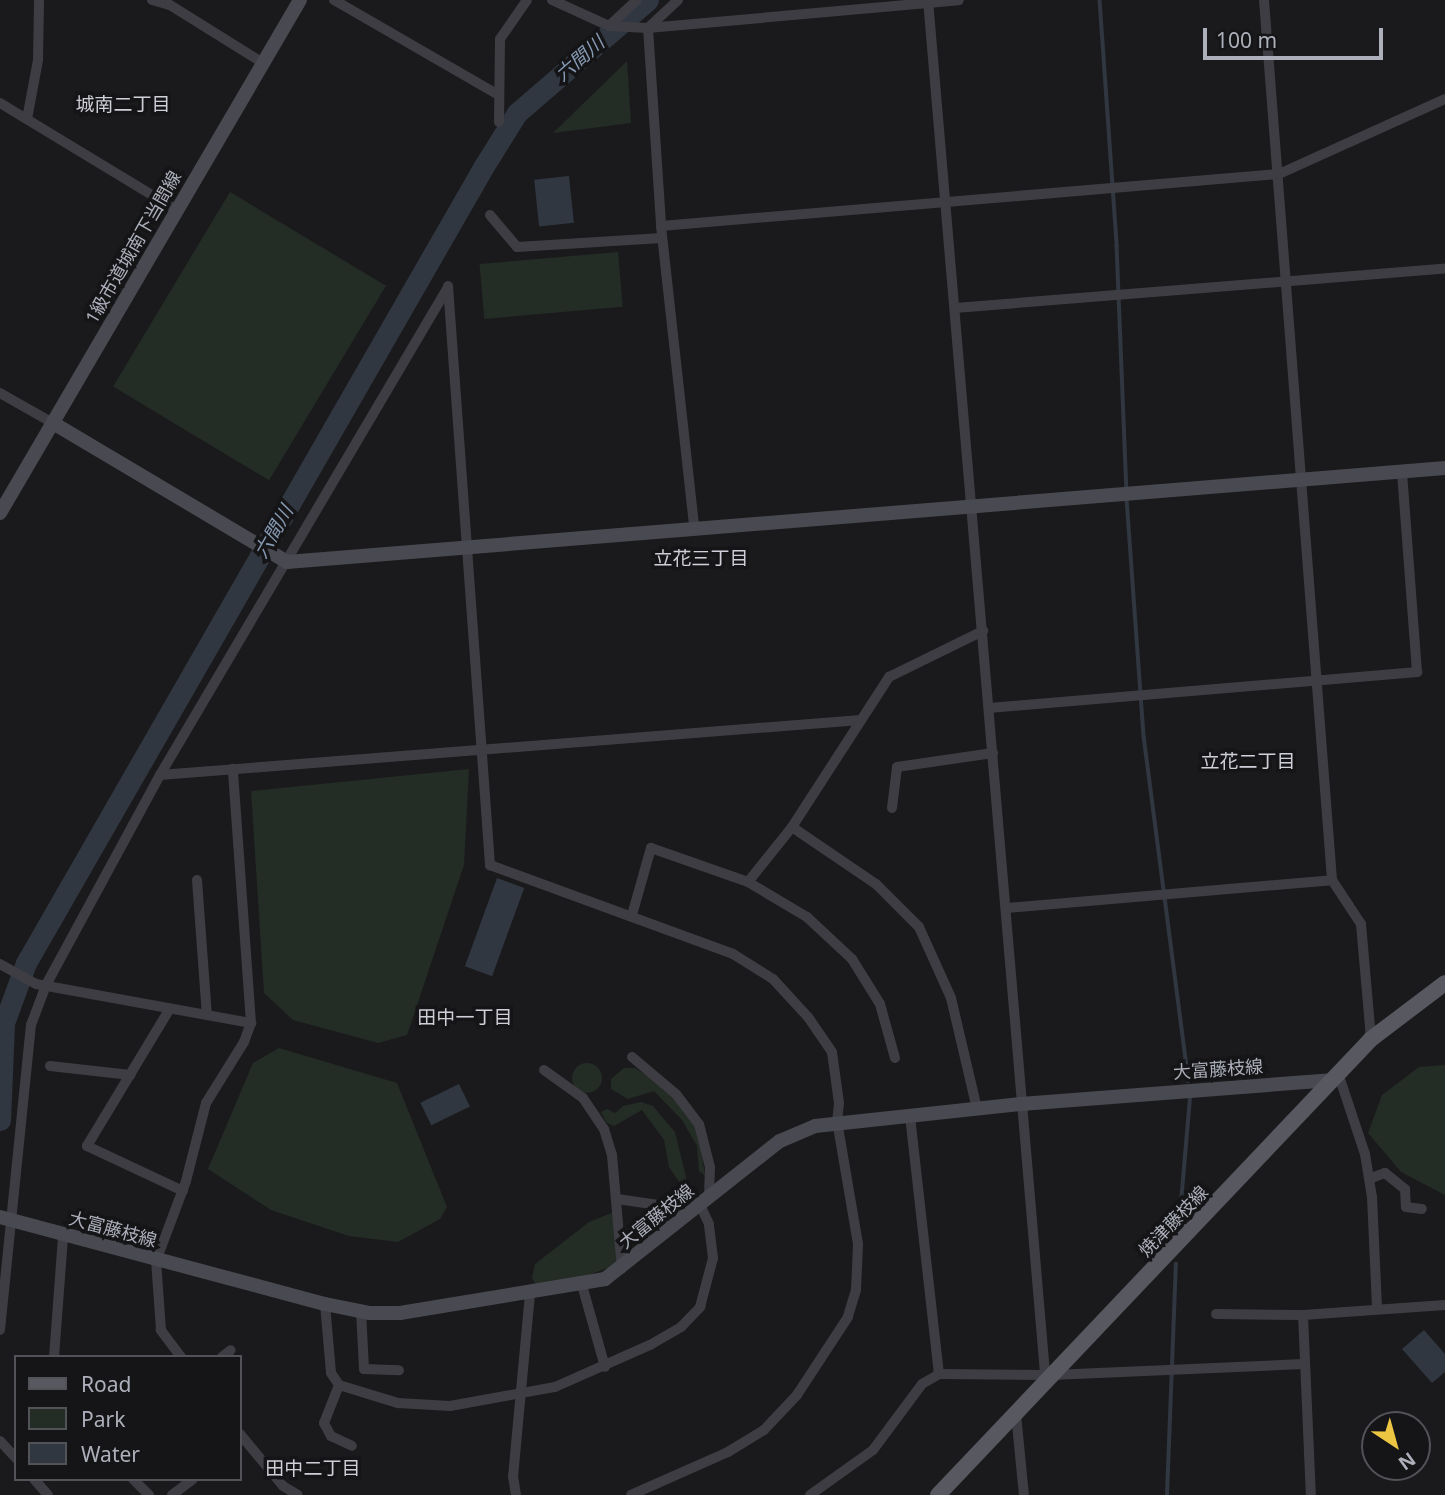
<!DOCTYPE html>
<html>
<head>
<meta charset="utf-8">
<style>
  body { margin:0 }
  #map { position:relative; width:1445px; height:1495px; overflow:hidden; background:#1a1a1c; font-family:"Noto Sans","Noto Sans JP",sans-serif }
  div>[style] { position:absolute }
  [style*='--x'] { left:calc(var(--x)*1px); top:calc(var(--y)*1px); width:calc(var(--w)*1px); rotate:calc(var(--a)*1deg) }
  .green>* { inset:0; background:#242c26; transform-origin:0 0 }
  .round { border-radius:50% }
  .water>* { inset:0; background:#303740; transform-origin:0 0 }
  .stream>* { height:3.5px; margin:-1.75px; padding:0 1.75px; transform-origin:1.75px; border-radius:1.75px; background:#303740 }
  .river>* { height:21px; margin:-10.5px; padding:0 10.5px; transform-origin:10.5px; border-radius:10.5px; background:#303740 }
  .street>* { height:10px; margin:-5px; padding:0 5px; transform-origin:5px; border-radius:5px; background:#3d3d43 }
  .secondary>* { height:14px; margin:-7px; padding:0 7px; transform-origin:7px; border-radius:7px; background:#494a51 }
  .primary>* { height:16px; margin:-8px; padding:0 8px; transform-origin:8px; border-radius:8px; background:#575860 }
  span { translate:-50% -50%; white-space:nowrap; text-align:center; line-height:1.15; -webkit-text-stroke:7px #151517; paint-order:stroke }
  .street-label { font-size:18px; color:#adb0bb }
  .water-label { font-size:19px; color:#869ab4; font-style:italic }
  .neighbourhood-label { font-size:19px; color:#cecfd7 }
  .legend { position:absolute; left:14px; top:1355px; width:228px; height:126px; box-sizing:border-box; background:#151517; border:2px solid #525359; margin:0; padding:9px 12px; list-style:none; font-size:21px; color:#adb0bb }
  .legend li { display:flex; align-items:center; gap:14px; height:35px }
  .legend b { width:35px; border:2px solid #525359 }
  .north { position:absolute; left:1361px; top:1411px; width:70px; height:70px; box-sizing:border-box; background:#151517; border:2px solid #525359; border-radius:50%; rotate:144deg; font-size:19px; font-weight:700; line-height:28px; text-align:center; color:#adb0bb }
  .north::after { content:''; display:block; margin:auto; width:24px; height:32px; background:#ecc642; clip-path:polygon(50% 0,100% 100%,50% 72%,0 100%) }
  .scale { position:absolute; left:1203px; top:28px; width:180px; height:32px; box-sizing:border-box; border:4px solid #adb0bb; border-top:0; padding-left:9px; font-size:21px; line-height:24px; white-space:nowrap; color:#adb0bb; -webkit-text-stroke:5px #151517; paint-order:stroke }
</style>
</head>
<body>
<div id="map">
  <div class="green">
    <i style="clip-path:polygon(627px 61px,631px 123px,553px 133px)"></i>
    <i style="left:230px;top:192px;width:182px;height:227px;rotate:31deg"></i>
    <i style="left:618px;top:252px;width:55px;height:139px;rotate:85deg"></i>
    <i style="clip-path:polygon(469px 769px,464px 865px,407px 1035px,378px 1043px,293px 1020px,264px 993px,251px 791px)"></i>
    <i style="clip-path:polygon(279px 1048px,397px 1083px,447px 1207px,440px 1219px,398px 1242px,349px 1236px,271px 1210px,208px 1169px,253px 1063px)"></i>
    <i class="round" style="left:572px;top:1063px;width:30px;height:30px"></i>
    <i style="clip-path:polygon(1445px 1065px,1445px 1195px,1401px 1172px,1368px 1133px,1382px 1095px,1419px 1067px)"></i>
    <i style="clip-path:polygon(624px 1068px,635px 1068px,663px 1086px,697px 1124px,705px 1176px,699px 1171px,697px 1146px,682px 1120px,654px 1091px,628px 1099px,611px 1089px,611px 1079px)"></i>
    <i style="clip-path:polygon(641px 1102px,653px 1106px,675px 1132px,688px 1185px,682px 1186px,669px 1167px,664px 1140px,642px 1110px,614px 1126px,606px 1122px,601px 1112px,607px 1109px,615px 1113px,623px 1106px)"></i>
    <i style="clip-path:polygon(614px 1212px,619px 1264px,580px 1278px,536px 1285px,532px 1278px,535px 1264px,589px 1222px)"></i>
  </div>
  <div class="water">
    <i style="left:569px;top:176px;width:47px;height:35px;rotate:84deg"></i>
    <i style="left:497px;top:878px;width:29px;height:94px;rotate:20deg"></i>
    <i style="left:459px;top:1084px;width:25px;height:43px;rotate:64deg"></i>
    <i style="clip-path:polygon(1424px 1330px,1445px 1354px,1445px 1372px,1432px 1383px,1402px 1349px)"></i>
  </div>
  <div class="stream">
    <i style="--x:1100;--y:0;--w:246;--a:86"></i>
    <i style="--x:1117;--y:245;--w:246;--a:87.7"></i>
    <i style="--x:1127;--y:499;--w:238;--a:85.9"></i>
    <i style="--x:1144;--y:736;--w:348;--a:82.6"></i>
    <i style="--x:1179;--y:1226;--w:128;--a:-85.1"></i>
    <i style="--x:1167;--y:1495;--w:231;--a:-87.8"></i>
  </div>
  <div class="river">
    <i style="--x:0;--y:1120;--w:97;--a:-87.6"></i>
    <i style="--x:4;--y:1023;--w:64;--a:-69.9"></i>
    <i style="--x:26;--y:963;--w:919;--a:-60.12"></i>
    <i style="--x:484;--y:166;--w:62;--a:-58.1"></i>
    <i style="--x:517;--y:113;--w:173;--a:-40.8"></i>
  </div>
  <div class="street">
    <i style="--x:152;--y:0;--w:19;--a:16"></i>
    <i style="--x:170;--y:5;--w:110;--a:31.9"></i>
    <i style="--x:334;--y:0;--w:188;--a:30"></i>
    <i style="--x:552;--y:0;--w:63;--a:24.5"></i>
    <i style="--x:609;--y:26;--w:39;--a:3"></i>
    <i style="--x:648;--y:28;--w:312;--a:-5.1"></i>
    <i style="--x:928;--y:0;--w:1377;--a:85.13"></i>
    <i style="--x:1264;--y:0;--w:883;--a:85.58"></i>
    <i style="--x:1332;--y:880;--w:53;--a:56.6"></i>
    <i style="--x:1361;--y:924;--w:115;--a:85"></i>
    <i style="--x:609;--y:26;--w:38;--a:-43"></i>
    <i style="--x:648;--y:28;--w:198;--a:86.2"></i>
    <i style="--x:661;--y:226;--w:303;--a:83.7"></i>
    <i style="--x:648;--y:28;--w:41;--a:-43"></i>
    <i style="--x:0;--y:103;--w:207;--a:31.2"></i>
    <i style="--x:27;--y:119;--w:60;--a:-79.4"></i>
    <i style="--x:38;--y:60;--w:60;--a:-89"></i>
    <i style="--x:499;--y:122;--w:83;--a:-89.3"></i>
    <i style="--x:500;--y:39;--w:47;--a:-55.3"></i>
    <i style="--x:490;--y:215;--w:42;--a:49.8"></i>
    <i style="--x:517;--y:247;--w:145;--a:-3.6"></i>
    <i style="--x:661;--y:226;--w:620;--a:-4.81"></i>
    <i style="--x:1279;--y:174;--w:182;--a:-24.3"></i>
    <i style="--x:448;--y:286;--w:581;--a:85.85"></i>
    <i style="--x:490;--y:865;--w:259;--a:20.1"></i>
    <i style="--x:733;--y:954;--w:47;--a:32"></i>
    <i style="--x:773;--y:979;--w:52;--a:47.4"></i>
    <i style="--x:808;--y:1017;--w:42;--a:55.6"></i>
    <i style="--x:832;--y:1052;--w:51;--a:82.2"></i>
    <i style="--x:839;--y:1103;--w:18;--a:96"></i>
    <i style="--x:837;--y:1121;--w:125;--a:80.3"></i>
    <i style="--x:858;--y:1244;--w:46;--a:92.5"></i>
    <i style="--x:856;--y:1290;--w:28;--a:107"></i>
    <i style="--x:848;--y:1317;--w:93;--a:123.2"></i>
    <i style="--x:797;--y:1395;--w:48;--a:133.3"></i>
    <i style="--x:764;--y:1430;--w:42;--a:148.6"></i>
    <i style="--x:728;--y:1452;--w:106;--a:156.1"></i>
    <i style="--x:955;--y:308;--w:492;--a:-4.6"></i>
    <i style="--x:0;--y:393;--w:61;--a:29.5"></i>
    <i style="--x:989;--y:708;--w:430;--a:-4.8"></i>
    <i style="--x:1417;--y:672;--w:201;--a:-94.3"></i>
    <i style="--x:160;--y:775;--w:703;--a:-4.49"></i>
    <i style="--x:892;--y:808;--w:41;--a:-83"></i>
    <i style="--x:897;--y:767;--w:97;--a:-8.3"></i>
    <i style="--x:792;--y:827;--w:102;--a:34.2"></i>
    <i style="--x:876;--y:884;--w:61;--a:45"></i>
    <i style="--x:919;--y:927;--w:78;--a:65.7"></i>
    <i style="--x:951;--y:998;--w:114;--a:76.8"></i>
    <i style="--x:197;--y:880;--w:135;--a:85.8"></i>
    <i style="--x:748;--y:882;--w:70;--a:-51.3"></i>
    <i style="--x:792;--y:827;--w:179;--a:-57.1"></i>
    <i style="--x:889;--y:677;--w:105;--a:-26.1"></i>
    <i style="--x:1007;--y:908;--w:326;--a:-4.9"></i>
    <i style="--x:632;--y:915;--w:70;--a:-74.2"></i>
    <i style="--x:651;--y:848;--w:103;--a:19.3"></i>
    <i style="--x:748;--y:882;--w:69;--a:30.7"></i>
    <i style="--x:807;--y:917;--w:62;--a:43"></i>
    <i style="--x:852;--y:959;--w:53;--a:58.1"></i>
    <i style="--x:880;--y:1004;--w:56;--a:74.5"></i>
    <i style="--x:0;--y:964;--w:41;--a:29.1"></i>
    <i style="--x:36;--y:984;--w:219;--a:10.3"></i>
    <i style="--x:169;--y:1010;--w:159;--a:121.1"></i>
    <i style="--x:87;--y:1146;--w:106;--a:25.1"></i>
    <i style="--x:632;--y:1057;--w:57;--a:40.1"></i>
    <i style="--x:676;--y:1094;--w:38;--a:53"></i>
    <i style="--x:699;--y:1124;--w:44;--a:75.7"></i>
    <i style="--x:710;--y:1167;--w:30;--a:92"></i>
    <i style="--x:50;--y:1066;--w:81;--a:6.4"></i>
    <i style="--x:544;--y:1070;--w:48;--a:35.7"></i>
    <i style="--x:583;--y:1098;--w:37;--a:56"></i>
    <i style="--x:604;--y:1129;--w:27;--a:73"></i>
    <i style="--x:612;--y:1155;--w:114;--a:85"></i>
    <i style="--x:1338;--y:1073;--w:85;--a:71.6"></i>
    <i style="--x:1365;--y:1154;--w:44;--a:80.8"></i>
    <i style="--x:1372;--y:1197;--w:112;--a:87.4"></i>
    <i style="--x:910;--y:1116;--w:260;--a:83.6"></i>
    <i style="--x:1369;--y:1179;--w:17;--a:-21"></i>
    <i style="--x:1385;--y:1173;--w:26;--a:39"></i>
    <i style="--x:1405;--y:1189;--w:18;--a:87"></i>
    <i style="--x:1406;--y:1207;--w:16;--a:7"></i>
    <i style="--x:617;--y:1199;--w:77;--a:8.2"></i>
    <i style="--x:582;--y:1285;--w:85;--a:74.3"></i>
    <i style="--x:325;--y:1304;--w:69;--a:85"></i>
    <i style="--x:331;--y:1373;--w:14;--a:56"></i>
    <i style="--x:339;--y:1385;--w:62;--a:17"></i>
    <i style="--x:398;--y:1403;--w:52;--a:3.3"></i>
    <i style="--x:450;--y:1406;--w:107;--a:-10.3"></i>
    <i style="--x:555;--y:1387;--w:104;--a:-23.9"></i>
    <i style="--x:650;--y:1345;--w:36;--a:-30"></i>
    <i style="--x:681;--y:1327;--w:28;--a:-46"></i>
    <i style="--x:700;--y:1307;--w:51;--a:-75.1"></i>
    <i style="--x:713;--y:1258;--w:34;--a:-97"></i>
    <i style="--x:709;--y:1224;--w:21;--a:-115"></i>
    <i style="--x:361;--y:1311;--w:58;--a:87"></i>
    <i style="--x:364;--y:1369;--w:35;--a:2"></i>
    <i style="--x:1216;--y:1314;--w:87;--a:0.7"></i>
    <i style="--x:1303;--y:1315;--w:142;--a:-4"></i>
    <i style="--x:1303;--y:1315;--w:180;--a:87.5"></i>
    <i style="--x:0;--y:1330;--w:307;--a:-84.2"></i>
    <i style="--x:31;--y:1025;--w:43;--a:-69.4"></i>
    <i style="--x:46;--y:985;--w:239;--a:-61.5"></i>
    <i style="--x:160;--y:775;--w:567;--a:-59.45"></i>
    <i style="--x:54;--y:1357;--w:121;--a:-85.7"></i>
    <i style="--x:181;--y:1357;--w:34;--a:-127"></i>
    <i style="--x:161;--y:1330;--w:69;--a:-94.1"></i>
    <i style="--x:156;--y:1261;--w:85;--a:-69.4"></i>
    <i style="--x:186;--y:1181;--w:81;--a:-75.6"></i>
    <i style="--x:206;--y:1103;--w:72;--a:-58.1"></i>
    <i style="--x:244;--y:1042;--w:20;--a:-70"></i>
    <i style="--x:251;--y:1023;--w:255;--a:-94.1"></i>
    <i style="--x:222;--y:1357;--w:11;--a:-38"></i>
    <i style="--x:339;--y:1385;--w:41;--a:111.5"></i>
    <i style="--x:324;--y:1423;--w:15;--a:62"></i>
    <i style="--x:331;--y:1436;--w:23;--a:25"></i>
    <i style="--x:1016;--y:1414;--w:81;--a:84.4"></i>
    <i style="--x:240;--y:1434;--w:67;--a:50.4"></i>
    <i style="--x:283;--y:1486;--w:17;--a:31"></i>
    <i style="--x:0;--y:1441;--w:23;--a:47"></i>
    <i style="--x:34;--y:1479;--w:21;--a:49"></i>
    <i style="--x:133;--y:1479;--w:23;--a:45"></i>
    <i style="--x:172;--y:1495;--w:26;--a:-37"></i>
    <i style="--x:516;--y:1495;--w:18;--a:-99"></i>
    <i style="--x:513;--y:1477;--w:183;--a:-84.7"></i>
    <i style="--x:810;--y:1495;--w:77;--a:-35.5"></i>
    <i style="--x:873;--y:1450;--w:82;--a:-53.4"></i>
    <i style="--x:922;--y:1384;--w:20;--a:-30"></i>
    <i style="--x:939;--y:1374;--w:113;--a:0.5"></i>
    <i style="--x:1052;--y:1375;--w:251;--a:-2.5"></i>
  </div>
  <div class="secondary">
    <i style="--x:53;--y:423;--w:272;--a:30.7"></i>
    <i style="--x:287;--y:562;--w:1162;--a:-4.64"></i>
    <i style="--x:0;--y:513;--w:594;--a:-59.68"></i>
    <i style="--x:0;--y:1217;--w:336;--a:15"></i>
    <i style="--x:325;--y:1304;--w:46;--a:11.3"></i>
    <i style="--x:370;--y:1313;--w:30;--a:0"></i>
    <i style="--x:400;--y:1313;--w:208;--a:-9.4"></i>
    <i style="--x:605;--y:1279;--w:223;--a:-38.3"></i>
    <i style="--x:780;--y:1141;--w:38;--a:-23"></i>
    <i style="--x:815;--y:1126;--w:207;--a:-6.1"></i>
    <i style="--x:1021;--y:1104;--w:311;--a:-4.4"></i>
  </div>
  <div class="primary">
    <i style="--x:938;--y:1495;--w:629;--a:-46.48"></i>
    <i style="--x:1371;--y:1039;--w:93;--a:-37.1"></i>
  </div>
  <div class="street-label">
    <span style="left:133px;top:247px;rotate:-60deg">1級市道城南下当間線</span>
    <span style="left:1218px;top:1069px;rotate:-4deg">大富藤枝線</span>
    <span style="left:656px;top:1216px;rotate:-39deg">大富藤枝線</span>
    <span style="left:1173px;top:1221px;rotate:-46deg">焼津藤枝線</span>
    <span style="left:113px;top:1229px;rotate:15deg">大富藤枝線</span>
  </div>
  <div class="water-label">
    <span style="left:580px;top:59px;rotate:-41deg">六間川</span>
    <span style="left:274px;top:532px;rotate:-60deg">六間川</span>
  </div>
  <div class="neighbourhood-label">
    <span style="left:123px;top:105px">城南二丁目</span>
    <span style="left:701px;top:559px">立花三丁目</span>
    <span style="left:1248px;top:762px">立花二丁目</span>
    <span style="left:465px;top:1018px">田中一丁目</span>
    <span style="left:313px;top:1469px">田中二丁目</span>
  </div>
  <ul class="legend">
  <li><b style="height:9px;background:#575860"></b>Road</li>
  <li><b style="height:19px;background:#242c26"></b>Park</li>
  <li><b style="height:19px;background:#303740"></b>Water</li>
  </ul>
  <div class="north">N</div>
  <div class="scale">100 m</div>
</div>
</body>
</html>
